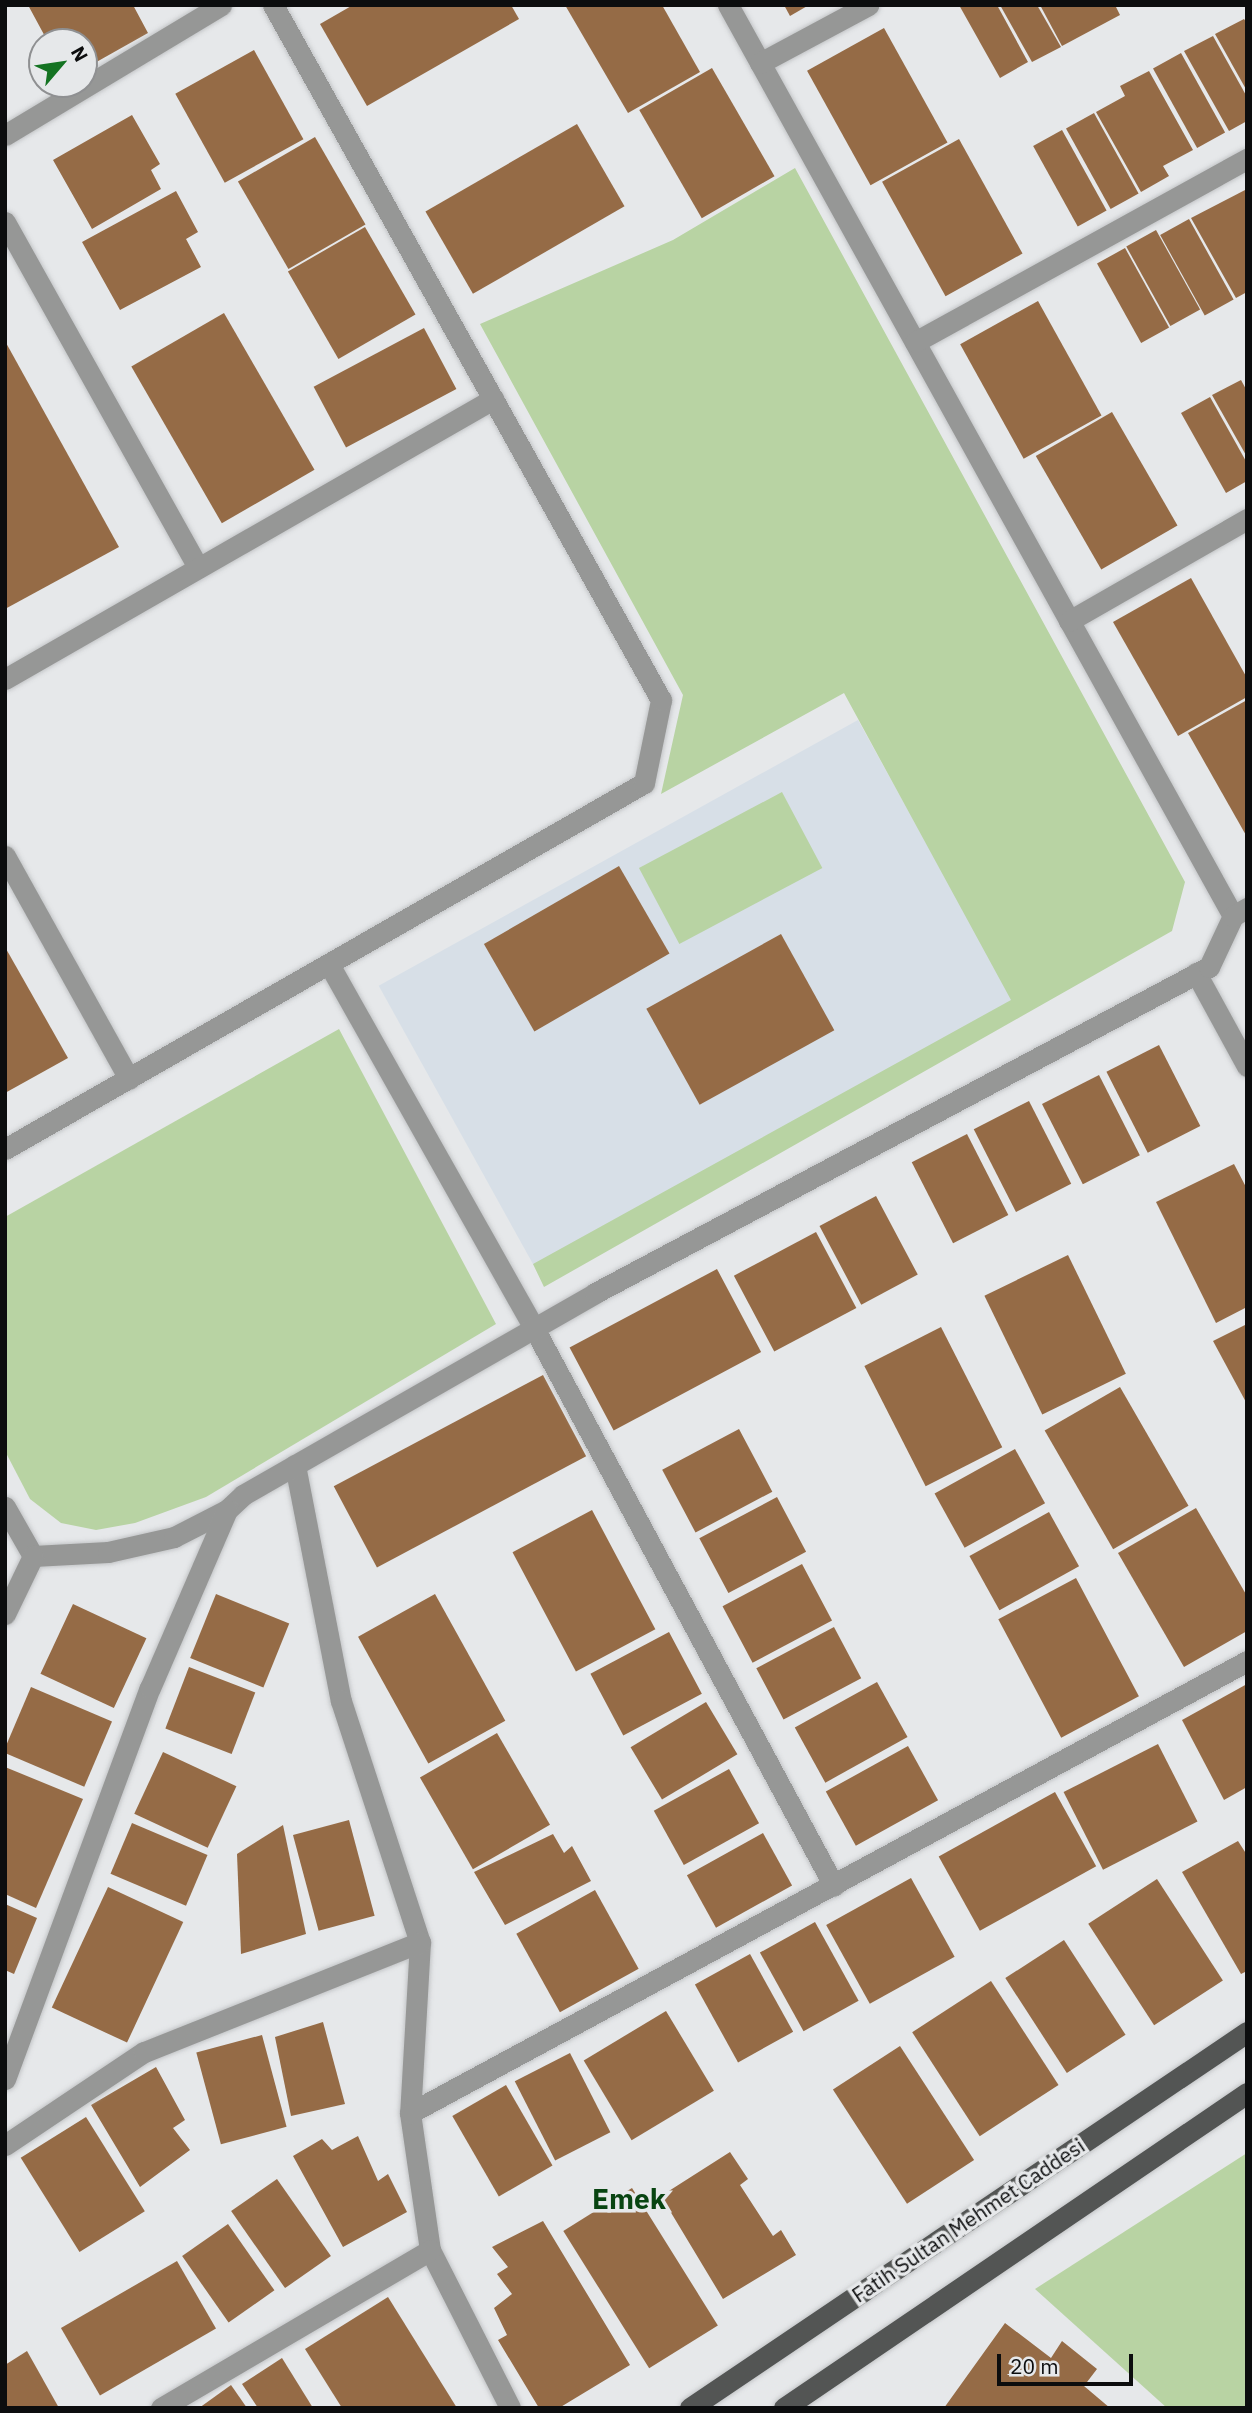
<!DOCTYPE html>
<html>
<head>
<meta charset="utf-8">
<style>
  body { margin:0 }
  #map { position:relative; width:1252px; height:2413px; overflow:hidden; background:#e6e8ea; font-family:"IBM Plex Sans",sans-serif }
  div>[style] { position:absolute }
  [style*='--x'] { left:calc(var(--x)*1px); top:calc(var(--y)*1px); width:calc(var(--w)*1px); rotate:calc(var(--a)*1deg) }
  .built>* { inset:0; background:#d7dfe7; transform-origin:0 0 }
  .green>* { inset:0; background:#b8d3a3; transform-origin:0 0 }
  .building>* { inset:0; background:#956b46; transform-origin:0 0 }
  .roads { filter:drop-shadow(0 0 2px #c3c5c7) drop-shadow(0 0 2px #c3c5c7) }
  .minor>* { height:21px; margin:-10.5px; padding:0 10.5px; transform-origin:10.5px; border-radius:10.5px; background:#969796 }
  .major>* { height:21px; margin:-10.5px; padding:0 10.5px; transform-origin:10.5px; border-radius:10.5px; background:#535554 }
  span { translate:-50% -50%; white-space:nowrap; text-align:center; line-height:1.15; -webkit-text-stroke:7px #e6e8ea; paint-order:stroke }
  .street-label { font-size:21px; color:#0c0d0e }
  .district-label { font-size:28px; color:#084411; font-weight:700 }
  .frame { position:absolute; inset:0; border:7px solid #0c0d0e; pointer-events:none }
  .north { position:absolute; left:28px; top:28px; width:70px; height:70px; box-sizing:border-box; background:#e6e8ea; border:2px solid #8f9092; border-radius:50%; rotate:61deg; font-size:19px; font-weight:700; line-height:28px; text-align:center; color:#0c0d0e }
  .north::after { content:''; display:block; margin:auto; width:24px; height:32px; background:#147322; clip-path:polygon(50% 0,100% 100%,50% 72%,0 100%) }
  .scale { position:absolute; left:997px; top:2354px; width:136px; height:32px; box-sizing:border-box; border:4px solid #0c0d0e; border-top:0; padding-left:9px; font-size:21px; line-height:24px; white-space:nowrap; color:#0c0d0e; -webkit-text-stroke:5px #e6e8ea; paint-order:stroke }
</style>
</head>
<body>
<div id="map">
  <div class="built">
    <i style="left:858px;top:720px;width:320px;height:548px;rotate:61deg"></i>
  </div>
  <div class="green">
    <i style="clip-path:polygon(795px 168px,1185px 882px,1172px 931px,544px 1287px,533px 1264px,1011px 1000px,844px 693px,661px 794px,683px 695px,480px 324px,673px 240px)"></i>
    <i style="left:782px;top:792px;width:86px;height:162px;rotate:62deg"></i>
    <i style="clip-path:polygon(339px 1029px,496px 1324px,206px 1497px,135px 1523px,96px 1530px,61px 1523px,30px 1499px,5px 1451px,5px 1217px)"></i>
    <i style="clip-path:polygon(1247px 2153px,1247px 2408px,1167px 2408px,1035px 2289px)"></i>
  </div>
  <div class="building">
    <i style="clip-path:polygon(28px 5px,133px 5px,148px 33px,84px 69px,84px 42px,48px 42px)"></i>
    <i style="clip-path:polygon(353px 5px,511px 5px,519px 19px,367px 106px,320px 24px)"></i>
    <i style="clip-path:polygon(565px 5px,662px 5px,700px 72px,628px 113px)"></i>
    <i style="clip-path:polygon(784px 5px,809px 5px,790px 16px)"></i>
    <i style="clip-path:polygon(959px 5px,997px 5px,1028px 62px,1000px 78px)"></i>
    <i style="clip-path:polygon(1000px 5px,1037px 5px,1061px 47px,1032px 62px)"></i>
    <i style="clip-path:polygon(1040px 5px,1115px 5px,1120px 15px,1062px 46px)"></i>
    <i style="clip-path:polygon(1244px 19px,1247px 23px,1247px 91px,1215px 34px)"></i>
    <i style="left:884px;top:28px;width:131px;height:88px;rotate:61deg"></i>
    <i style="clip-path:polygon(1213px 36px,1247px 97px,1247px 121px,1229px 131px,1184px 51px)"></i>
    <i style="left:254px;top:50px;width:102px;height:90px;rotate:61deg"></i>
    <i style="left:1181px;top:53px;width:91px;height:32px;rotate:61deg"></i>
    <i style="left:712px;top:68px;width:125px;height:84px;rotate:60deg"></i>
    <i style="clip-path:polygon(1149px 71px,1193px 150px,1163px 166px,1169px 176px,1141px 192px,1096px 112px,1125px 96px,1120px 86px)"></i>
    <i style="left:1094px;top:113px;width:92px;height:32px;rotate:61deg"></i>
    <i style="clip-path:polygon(132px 115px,160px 164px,151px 170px,161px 189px,92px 229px,53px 160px)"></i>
    <i style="left:577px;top:124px;width:95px;height:175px;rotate:60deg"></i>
    <i style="left:1062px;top:130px;width:92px;height:33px;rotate:61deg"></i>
    <i style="left:315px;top:137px;width:101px;height:89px;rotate:60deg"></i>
    <i style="left:959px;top:139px;width:131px;height:88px;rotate:61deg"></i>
    <i style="clip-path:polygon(1247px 189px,1247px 292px,1236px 298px,1191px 218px)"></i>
    <i style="clip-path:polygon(176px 191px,198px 232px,186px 239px,201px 267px,120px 310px,82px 242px)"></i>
    <i style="left:1189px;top:219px;width:92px;height:33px;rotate:61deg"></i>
    <i style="left:365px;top:227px;width:101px;height:89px;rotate:60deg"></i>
    <i style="left:1156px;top:230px;width:91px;height:34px;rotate:61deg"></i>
    <i style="left:1125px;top:248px;width:91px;height:32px;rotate:61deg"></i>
    <i style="left:1038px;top:301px;width:131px;height:89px;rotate:61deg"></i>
    <i style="left:224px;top:313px;width:181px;height:107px;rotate:60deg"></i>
    <i style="left:424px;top:328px;width:69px;height:125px;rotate:62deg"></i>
    <i style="clip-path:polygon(5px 341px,119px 547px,5px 609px)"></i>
    <i style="clip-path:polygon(1241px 380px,1247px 391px,1247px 457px,1212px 395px)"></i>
    <i style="clip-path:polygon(1210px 397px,1247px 463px,1247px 481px,1226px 493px,1181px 413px)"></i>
    <i style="left:1112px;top:412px;width:131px;height:88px;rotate:60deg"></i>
    <i style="clip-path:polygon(1191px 578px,1247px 678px,1247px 697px,1178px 736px,1113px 622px)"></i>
    <i style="clip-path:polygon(1247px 700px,1247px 837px,1188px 733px)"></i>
    <i style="left:619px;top:866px;width:101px;height:156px;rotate:60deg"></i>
    <i style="left:781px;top:934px;width:110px;height:154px;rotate:61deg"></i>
    <i style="clip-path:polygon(5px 947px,68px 1058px,5px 1093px)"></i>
    <i style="left:1159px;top:1045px;width:91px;height:59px;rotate:63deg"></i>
    <i style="left:1099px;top:1075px;width:90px;height:64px;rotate:63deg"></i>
    <i style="left:1029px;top:1101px;width:93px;height:62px;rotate:63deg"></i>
    <i style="left:967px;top:1134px;width:91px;height:62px;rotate:63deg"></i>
    <i style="clip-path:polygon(1234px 1164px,1247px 1189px,1247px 1307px,1216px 1323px,1156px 1202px)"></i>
    <i style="left:876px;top:1196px;width:89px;height:64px;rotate:62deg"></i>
    <i style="left:816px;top:1232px;width:86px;height:93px;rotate:62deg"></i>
    <i style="left:1068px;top:1255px;width:132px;height:93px;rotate:64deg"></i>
    <i style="left:717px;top:1269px;width:94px;height:167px;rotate:62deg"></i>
    <i style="clip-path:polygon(1247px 1324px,1247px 1404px,1213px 1341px)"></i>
    <i style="left:941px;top:1327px;width:135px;height:86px;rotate:63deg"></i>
    <i style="left:543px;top:1375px;width:92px;height:237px;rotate:62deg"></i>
    <i style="left:1120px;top:1387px;width:137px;height:87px;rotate:60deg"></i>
    <i style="left:739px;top:1429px;width:71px;height:87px;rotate:62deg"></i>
    <i style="left:1015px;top:1449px;width:62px;height:92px;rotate:61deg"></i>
    <i style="left:777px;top:1497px;width:62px;height:88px;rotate:62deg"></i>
    <i style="clip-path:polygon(1196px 1508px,1247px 1596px,1247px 1631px,1184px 1667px,1118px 1553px)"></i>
    <i style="left:592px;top:1510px;width:135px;height:90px;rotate:62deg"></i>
    <i style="left:1049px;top:1512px;width:62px;height:91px;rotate:61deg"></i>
    <i style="left:802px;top:1564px;width:64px;height:90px;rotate:62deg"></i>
    <i style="left:1076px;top:1578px;width:134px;height:88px;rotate:62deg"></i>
    <i style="left:216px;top:1594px;width:79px;height:69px;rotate:22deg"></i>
    <i style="left:435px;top:1594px;width:145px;height:88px;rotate:61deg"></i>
    <i style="left:73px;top:1604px;width:81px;height:77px;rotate:25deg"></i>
    <i style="left:834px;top:1627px;width:58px;height:88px;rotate:62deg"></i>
    <i style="left:669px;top:1632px;width:70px;height:89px;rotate:62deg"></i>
    <i style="left:189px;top:1667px;width:71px;height:66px;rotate:21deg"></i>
    <i style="left:877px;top:1682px;width:63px;height:94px;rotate:61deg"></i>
    <i style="clip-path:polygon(1247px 1684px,1247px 1787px,1224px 1800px,1182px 1720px)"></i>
    <i style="left:31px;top:1687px;width:88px;height:71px;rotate:23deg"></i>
    <i style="left:706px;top:1702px;width:61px;height:88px;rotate:59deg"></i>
    <i style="left:497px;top:1733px;width:106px;height:89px;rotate:60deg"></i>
    <i style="left:1158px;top:1744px;width:87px;height:106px;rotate:63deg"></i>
    <i style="left:908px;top:1746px;width:62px;height:94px;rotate:61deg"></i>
    <i style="left:163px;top:1752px;width:81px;height:68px;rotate:25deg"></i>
    <i style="clip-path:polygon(5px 1767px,83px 1799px,36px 1908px,5px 1894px)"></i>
    <i style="left:729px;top:1769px;width:62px;height:86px;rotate:61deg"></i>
    <i style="left:1055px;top:1792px;width:85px;height:133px;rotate:61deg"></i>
    <i style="left:349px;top:1820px;width:99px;height:58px;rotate:75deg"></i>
    <i style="left:132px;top:1823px;width:82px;height:55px;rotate:23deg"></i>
    <i style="clip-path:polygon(283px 1825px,306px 1934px,241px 1954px,237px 1854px)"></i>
    <i style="left:763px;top:1833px;width:60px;height:87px;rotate:61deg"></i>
    <i style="clip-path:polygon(553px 1834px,564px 1853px,572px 1846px,591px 1881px,505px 1925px,474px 1872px)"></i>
    <i style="clip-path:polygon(1238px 1841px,1247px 1855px,1247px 1971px,1241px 1974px,1182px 1872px)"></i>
    <i style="left:911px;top:1878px;width:90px;height:97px;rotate:61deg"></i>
    <i style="left:1157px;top:1879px;width:121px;height:82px;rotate:57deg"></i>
    <i style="left:108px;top:1887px;width:83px;height:133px;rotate:25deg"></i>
    <i style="left:595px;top:1890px;width:90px;height:90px;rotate:61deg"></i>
    <i style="clip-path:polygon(5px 1904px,37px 1918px,14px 1974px,5px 1970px)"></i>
    <i style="left:815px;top:1922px;width:90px;height:63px;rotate:61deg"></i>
    <i style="left:1064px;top:1940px;width:113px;height:70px;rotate:57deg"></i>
    <i style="left:750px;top:1954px;width:89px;height:63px;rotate:61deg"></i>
    <i style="left:991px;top:1981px;width:124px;height:94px;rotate:57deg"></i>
    <i style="left:666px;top:2011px;width:93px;height:96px;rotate:59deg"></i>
    <i style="clip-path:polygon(323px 2022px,345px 2104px,291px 2116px,275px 2037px)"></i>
    <i style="left:262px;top:2035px;width:95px;height:68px;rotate:75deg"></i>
    <i style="left:900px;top:2046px;width:136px;height:80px;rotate:57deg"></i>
    <i style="left:570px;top:2053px;width:89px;height:62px;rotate:63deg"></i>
    <i style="clip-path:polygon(156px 2067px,185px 2120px,173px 2128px,190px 2150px,140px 2187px,91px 2105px)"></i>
    <i style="left:506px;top:2085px;width:93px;height:62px;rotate:60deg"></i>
    <i style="left:86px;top:2117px;width:111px;height:77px;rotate:58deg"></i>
    <i style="clip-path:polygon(358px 2136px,378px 2181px,388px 2174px,407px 2212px,343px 2247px,293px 2156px,322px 2139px,332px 2150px)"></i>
    <i style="clip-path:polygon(730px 2152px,748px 2179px,740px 2185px,773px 2236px,781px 2230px,796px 2255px,723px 2299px,661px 2196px)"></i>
    <i style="left:277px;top:2179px;width:94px;height:56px;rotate:55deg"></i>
    <i style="left:632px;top:2188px;width:162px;height:81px;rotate:58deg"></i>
    <i style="clip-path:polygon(543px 2221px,630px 2365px,559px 2408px,539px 2408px,498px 2340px,507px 2335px,494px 2308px,512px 2294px,497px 2274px,508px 2267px,492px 2247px)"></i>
    <i style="left:228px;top:2224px;width:81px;height:56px;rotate:55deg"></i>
    <i style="left:177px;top:2261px;width:78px;height:134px;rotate:60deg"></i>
    <i style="clip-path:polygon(388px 2297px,457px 2408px,342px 2408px,305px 2349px)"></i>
    <i style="clip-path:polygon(1005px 2323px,1051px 2358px,1062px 2341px,1097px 2369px,1084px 2386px,1110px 2408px,944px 2408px)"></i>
    <i style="clip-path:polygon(27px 2351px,59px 2408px,5px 2408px,5px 2365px)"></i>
    <i style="clip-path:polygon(282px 2358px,313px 2408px,258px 2408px,242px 2384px)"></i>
    <i style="clip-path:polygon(231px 2385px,247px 2408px,199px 2408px)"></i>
  </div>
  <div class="roads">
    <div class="minor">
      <i style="--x:728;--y:5;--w:1042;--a:61"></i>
      <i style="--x:760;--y:63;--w:123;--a:-28.2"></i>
      <i style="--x:5;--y:135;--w:252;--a:-31"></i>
      <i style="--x:5;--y:222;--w:396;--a:60.8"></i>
      <i style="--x:915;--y:342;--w:379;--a:-28.9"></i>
      <i style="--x:1069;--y:621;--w:205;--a:-29.8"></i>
      <i style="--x:5;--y:679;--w:563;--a:-29.85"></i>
      <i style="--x:5;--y:856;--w:255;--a:60.9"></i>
      <i style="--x:330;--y:966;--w:418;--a:60.6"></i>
      <i style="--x:535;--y:1330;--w:631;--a:61.73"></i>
      <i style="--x:1196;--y:973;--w:106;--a:61.3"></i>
      <i style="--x:5;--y:1149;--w:736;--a:-29.8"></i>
      <i style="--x:644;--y:783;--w:85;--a:-78.4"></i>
      <i style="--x:661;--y:700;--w:796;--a:-119.17"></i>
      <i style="--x:295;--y:1465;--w:240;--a:79"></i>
      <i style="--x:341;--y:1701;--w:254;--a:71.9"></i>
      <i style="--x:420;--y:1942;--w:171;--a:93.3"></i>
      <i style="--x:410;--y:2113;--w:138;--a:81.7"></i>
      <i style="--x:430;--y:2250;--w:177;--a:63.1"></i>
      <i style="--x:5;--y:1507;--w:56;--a:60.3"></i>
      <i style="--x:33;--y:1556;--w:75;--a:-3.1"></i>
      <i style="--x:108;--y:1552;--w:68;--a:-12.8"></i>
      <i style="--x:174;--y:1537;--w:59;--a:-27"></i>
      <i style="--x:227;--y:1510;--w:22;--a:-43"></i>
      <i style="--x:243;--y:1495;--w:406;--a:-29.8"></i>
      <i style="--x:595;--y:1293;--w:695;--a:-27.97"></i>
      <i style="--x:1209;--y:967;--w:56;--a:-64.8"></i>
      <i style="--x:1233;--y:916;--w:16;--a:-30"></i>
      <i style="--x:5;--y:1614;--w:64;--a:-64.2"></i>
      <i style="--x:5;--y:2079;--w:417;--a:-69.7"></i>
      <i style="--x:150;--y:1688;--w:194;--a:-66.6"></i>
      <i style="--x:410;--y:2113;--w:951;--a:-28.37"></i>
      <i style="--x:5;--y:2145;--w:167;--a:-33.8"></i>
      <i style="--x:144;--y:2052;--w:297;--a:-21.7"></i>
      <i style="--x:161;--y:2408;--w:312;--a:-30.4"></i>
    </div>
    <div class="major">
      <i style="--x:690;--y:2408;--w:672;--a:-34.02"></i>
      <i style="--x:784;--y:2408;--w:560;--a:-34.23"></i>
    </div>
  </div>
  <div class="street-label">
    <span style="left:968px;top:2220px;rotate:-34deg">Fatih Sultan Mehmet Caddesi</span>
  </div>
  <div class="district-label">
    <span style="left:629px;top:2199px">Emek</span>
  </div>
  <div class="frame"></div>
  <div class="north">N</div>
  <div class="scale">20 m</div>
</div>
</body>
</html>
